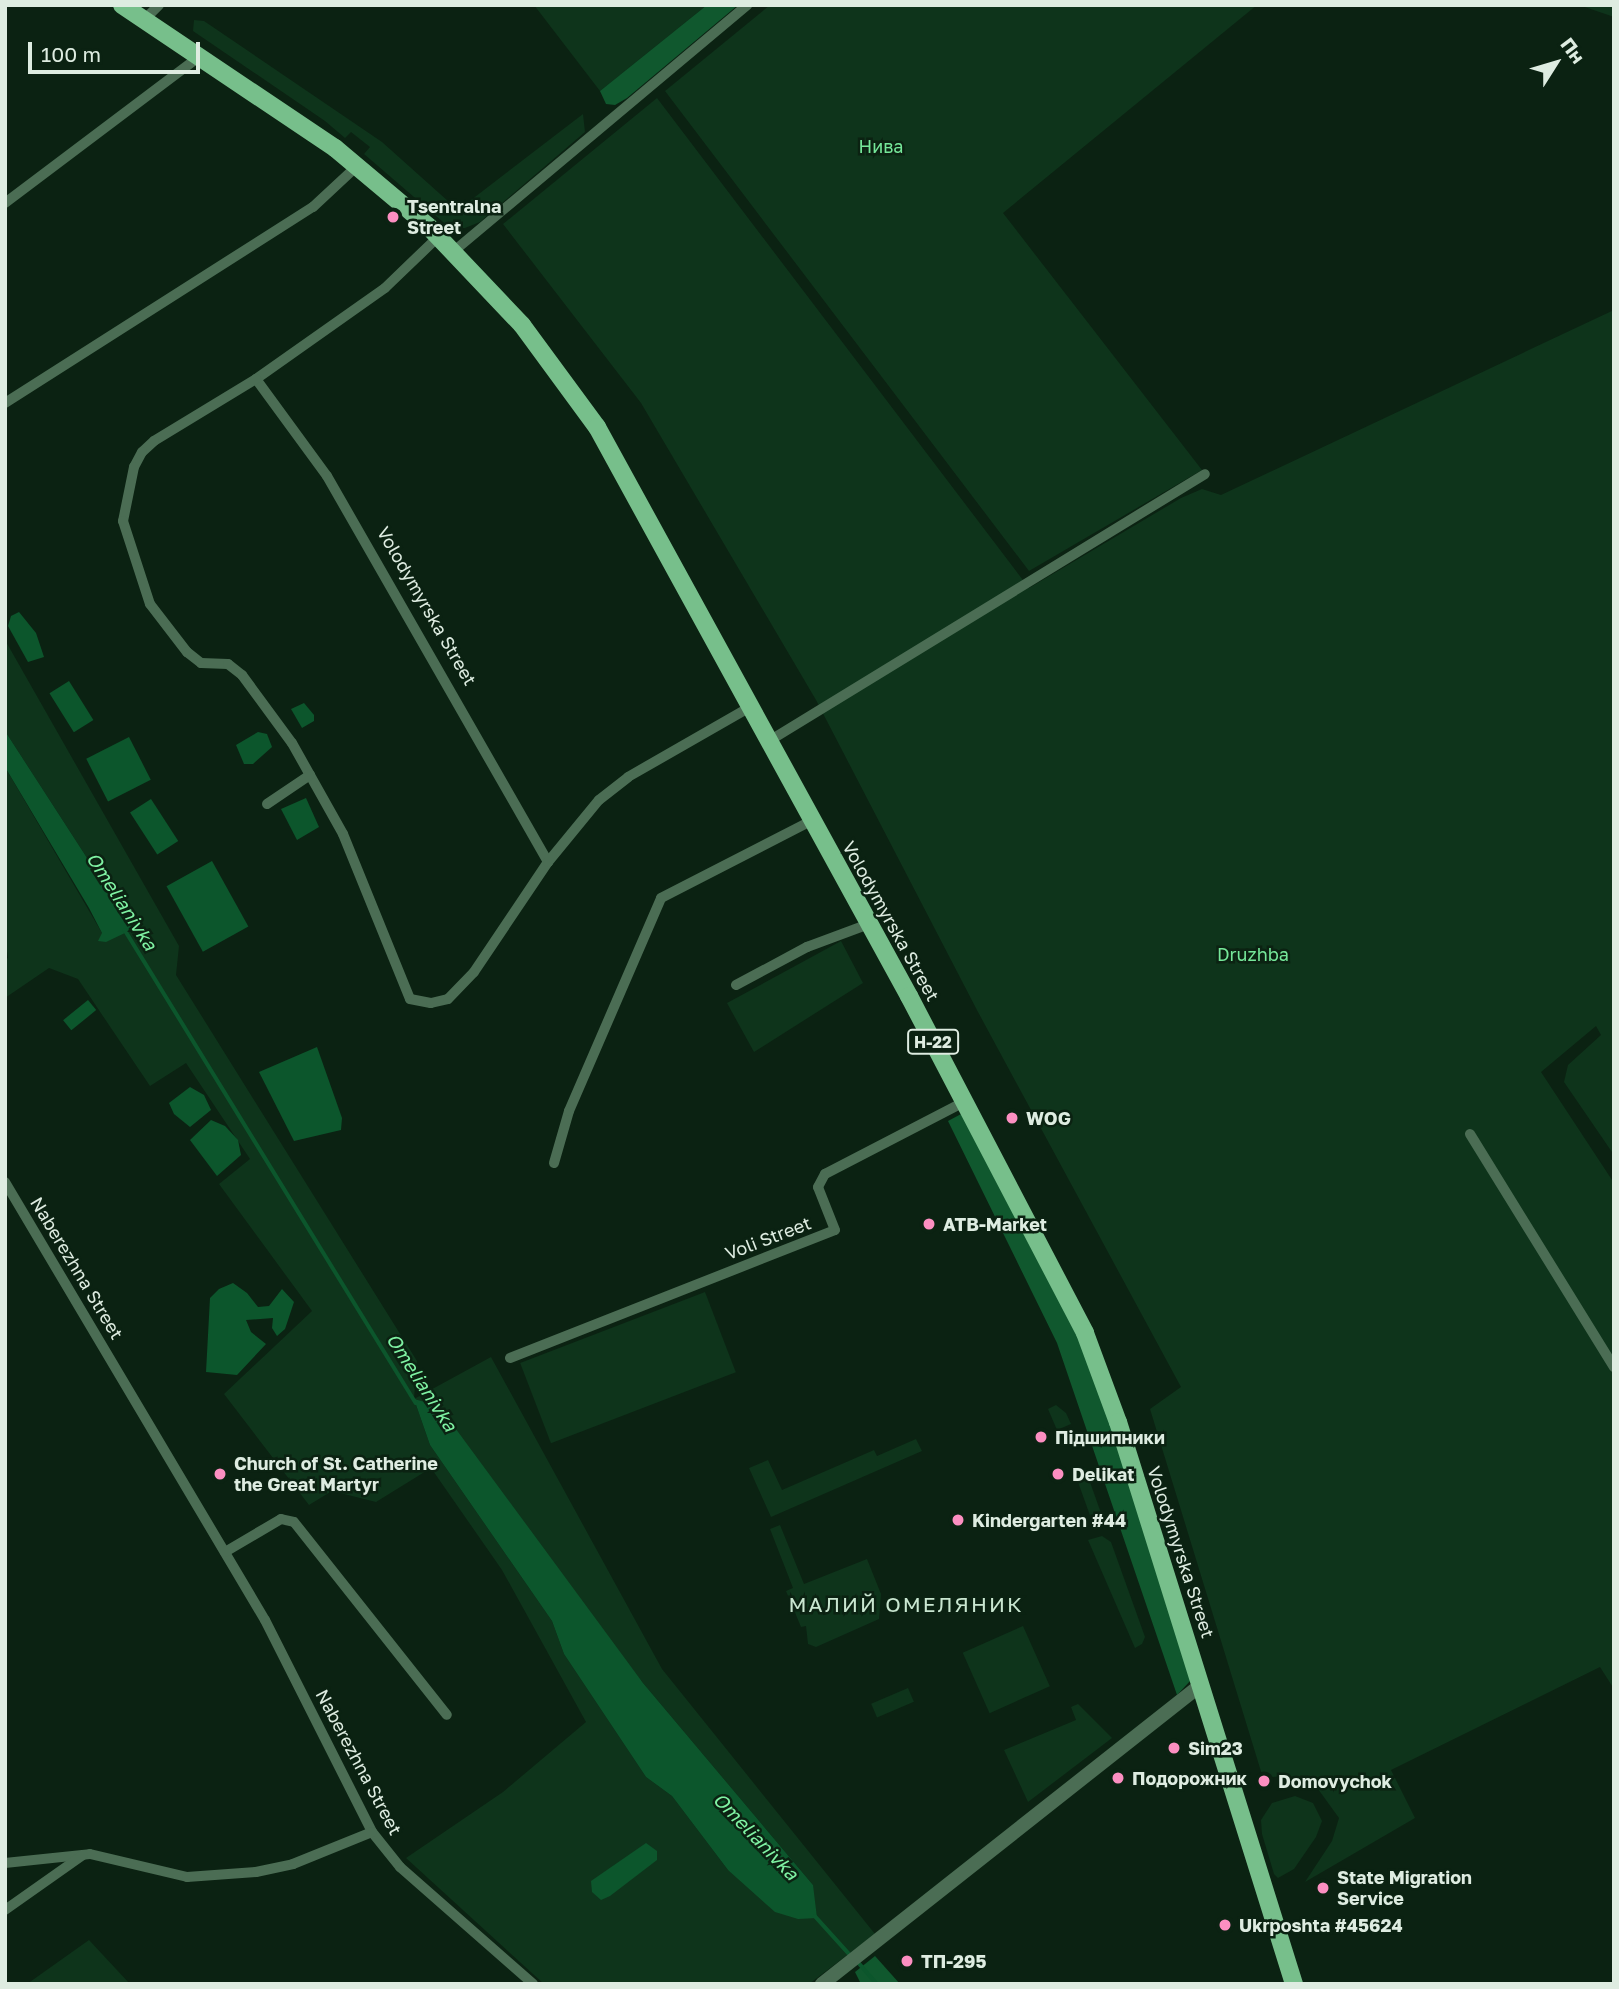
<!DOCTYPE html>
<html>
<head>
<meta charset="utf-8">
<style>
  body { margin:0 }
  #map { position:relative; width:1619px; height:1989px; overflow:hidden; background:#0b2212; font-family:"Golos Text",sans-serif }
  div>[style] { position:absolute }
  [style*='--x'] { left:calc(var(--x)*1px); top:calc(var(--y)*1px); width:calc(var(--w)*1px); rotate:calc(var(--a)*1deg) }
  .green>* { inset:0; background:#0e341b; transform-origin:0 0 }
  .forest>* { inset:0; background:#10582e }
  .water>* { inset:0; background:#0c562c; transform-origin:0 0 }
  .stream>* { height:3.5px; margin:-1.75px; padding:0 1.75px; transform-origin:1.75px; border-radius:1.75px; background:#0c562c }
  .minor>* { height:10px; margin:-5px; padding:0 5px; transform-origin:5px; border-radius:5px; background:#4b6d54 }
  .tertiary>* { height:14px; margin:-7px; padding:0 7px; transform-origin:7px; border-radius:7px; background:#4b6d54 }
  .primary>* { height:18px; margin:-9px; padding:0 9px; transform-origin:9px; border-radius:9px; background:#77bf8b }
  .dots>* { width:19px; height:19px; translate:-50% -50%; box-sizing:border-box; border:4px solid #0b2212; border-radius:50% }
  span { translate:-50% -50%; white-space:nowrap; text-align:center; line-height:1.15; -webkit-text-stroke:5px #0b2212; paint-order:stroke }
  .shield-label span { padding:2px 5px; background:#0b2212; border:2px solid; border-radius:5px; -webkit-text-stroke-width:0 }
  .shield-label { font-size:16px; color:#deece1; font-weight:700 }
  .park-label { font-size:18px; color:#75e799 }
  .poi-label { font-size:18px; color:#deece1; font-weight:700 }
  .left { translate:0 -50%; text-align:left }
  .street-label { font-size:18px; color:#deece1 }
  .water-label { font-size:19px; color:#7ff2a3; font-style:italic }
  .quarter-label { font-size:21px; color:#c9e6d0; letter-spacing:2px }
  .frame { position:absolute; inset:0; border:7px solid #deece1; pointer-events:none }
  .north { position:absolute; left:1521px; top:28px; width:70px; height:70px; -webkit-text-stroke:5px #0b2212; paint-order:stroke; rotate:53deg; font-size:19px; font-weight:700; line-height:28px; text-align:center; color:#deece1 }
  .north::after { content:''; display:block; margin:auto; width:24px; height:32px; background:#deece1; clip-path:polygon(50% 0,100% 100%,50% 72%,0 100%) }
  .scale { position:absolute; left:28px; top:42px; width:172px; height:32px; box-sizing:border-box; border:4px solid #deece1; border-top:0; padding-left:9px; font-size:21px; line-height:24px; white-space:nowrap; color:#deece1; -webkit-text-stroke:5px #0b2212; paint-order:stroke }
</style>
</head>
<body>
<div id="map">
  <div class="green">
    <i style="clip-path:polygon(534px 5px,707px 5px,600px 91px)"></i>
    <i style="clip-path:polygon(770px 5px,1257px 5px,1003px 213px,1202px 470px,1029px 571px,665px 91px)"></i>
    <i style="clip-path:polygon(1579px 5px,1614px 5px,1614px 17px)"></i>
    <i style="clip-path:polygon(194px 20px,204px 21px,382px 142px,458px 210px,583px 114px,585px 132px,480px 222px,465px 228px,450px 228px,364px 154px,370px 147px,351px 132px,345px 138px,325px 121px,193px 31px)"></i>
    <i style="clip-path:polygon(657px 98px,1029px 588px,1181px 498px,1202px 489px,1221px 495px,1614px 310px,1614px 1155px,1564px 1082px,1568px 1065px,1601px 1035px,1596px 1026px,1541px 1072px,1614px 1183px,1614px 1689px,1600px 1667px,1391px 1770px,1415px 1818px,1305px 1882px,1332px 1841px,1339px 1818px,1318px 1789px,1284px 1776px,1263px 1778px,1150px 1409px,1181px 1387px,978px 1012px,816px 700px,641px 403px,503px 224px)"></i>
    <i style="clip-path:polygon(evenodd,5px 640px,179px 946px,176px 975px,417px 1361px,414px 1399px,491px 1357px,662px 1669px,875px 1934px,809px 1984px,544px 1984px,406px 1858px,503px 1792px,586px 1722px,502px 1570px,431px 1468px,376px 1502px,332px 1491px,309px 1505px,224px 1394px,312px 1311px,219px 1184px,250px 1159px,186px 1063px,150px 1086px,78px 979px,49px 968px,5px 998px,5px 960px,8px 958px,5px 938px,5px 767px,102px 933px,131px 926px,5px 731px,5px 640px,414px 1399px,643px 1683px,813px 1885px,728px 1870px,672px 1796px,646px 1777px,564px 1654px,552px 1621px,430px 1445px,414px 1399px)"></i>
    <i style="clip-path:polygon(841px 941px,863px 983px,754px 1052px,727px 1003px)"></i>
    <i style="left:705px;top:1292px;width:86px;height:198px;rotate:69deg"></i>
    <i style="clip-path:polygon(1056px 1405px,1066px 1413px,1071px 1424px,1057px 1430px,1048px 1409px)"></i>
    <i style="clip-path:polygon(916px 1439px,922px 1451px,771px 1517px,749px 1468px,768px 1460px,782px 1490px,874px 1450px,877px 1456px)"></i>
    <i style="clip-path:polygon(1085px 1468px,1101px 1513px,1099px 1525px,1092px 1521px,1074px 1471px)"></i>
    <i style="clip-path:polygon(780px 1525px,804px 1584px,867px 1559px,881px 1594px,879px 1619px,816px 1647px,808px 1644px,806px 1626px,801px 1627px,786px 1591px,793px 1588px,770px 1529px)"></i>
    <i style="clip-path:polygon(1102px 1536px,1111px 1542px,1145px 1637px,1142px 1644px,1135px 1648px,1088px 1540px)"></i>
    <i style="left:1023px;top:1626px;width:66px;height:66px;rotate:66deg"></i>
    <i style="left:908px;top:1688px;width:15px;height:40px;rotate:67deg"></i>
    <i style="clip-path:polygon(1078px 1704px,1112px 1738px,1028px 1802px,1004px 1750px,1076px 1720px,1071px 1707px)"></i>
    <i style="clip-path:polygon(1295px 1796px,1313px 1803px,1322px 1821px,1316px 1837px,1294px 1869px,1278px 1878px,1274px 1874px,1262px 1834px,1261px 1820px,1272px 1803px)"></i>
    <i style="clip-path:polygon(89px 1940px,130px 1984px,27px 1984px)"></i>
  </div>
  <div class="forest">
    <i style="clip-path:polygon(707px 5px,738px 5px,627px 98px,615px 105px,606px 104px,600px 91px)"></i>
    <i style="clip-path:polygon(963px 1113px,1079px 1337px,1119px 1446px,1191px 1680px,1177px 1695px,1057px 1343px,948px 1121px)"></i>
    <i style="clip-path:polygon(875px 1956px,900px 1984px,861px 1984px,855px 1972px)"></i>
  </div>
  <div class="water">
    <i style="clip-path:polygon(19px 612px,36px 633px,44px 657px,28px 662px,8px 626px,11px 616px)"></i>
    <i style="left:69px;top:681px;width:46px;height:23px;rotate:58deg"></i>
    <i style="clip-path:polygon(304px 703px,314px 715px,314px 721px,302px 728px,291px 709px)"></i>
    <i style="clip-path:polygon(5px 731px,131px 926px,127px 932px,106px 942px,98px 941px,102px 933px,89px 908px,5px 767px)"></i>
    <i style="clip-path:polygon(258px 732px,267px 734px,272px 747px,253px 764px,244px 764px,236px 745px)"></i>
    <i style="left:129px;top:737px;width:48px;height:48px;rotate:63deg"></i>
    <i style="clip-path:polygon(306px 798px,319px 827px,297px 840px,281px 809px)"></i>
    <i style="left:151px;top:799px;width:50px;height:25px;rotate:57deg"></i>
    <i style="left:212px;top:861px;width:75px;height:52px;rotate:61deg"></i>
    <i style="left:88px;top:1000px;width:13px;height:32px;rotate:51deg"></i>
    <i style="clip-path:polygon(317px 1047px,342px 1118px,341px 1130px,294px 1141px,259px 1072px)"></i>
    <i style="clip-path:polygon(190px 1087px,204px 1095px,211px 1110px,190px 1127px,174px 1114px,169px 1103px)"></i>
    <i style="clip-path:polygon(211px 1120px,225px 1126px,238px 1140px,241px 1155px,217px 1176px,190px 1140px)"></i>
    <i style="clip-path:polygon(233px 1283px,247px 1293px,258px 1307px,269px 1306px,282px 1289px,294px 1302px,285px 1329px,277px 1336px,272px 1328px,273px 1318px,246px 1320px,251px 1332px,266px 1344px,237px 1375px,206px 1372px,210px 1298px,219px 1289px)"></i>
    <i style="clip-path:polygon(414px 1399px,439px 1406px,643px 1683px,813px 1885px,817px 1918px,798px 1919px,775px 1912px,728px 1870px,672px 1796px,646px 1777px,564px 1654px,552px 1621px,430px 1445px)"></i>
    <i style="clip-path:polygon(646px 1843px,657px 1851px,657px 1860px,610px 1896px,601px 1900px,592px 1892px,591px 1881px)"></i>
  </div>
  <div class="stream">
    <i style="--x:125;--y:930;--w:555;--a:58.4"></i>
    <i style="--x:815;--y:1916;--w:55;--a:47.9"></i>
    <i style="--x:858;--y:1962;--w:29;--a:49"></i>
  </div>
  <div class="minor">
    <i style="--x:144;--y:20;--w:21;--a:-45"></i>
    <i style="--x:5;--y:203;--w:243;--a:-37"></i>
    <i style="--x:439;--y:236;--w:75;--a:136.1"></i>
    <i style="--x:385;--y:288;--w:158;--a:144.8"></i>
    <i style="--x:256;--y:379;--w:120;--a:53.8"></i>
    <i style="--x:327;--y:476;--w:445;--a:60.2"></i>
    <i style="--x:454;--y:251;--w:383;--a:-40"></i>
    <i style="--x:256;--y:379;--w:119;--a:148.7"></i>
    <i style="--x:154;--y:441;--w:16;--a:137"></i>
    <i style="--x:142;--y:452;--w:17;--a:118"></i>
    <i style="--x:134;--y:467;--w:55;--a:101.5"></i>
    <i style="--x:123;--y:521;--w:87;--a:72"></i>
    <i style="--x:150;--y:604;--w:61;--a:52.4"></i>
    <i style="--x:187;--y:652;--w:18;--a:38"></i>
    <i style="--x:201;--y:663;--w:27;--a:2"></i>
    <i style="--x:228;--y:664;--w:18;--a:38"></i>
    <i style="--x:242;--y:675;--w:84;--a:53.7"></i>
    <i style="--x:292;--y:743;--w:104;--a:60.7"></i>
    <i style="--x:343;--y:834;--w:178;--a:67.9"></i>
    <i style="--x:410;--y:999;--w:21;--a:11"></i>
    <i style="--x:431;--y:1003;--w:17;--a:-13"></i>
    <i style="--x:448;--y:999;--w:37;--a:-46"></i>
    <i style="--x:474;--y:972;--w:133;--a:-56.1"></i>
    <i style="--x:548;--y:862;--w:80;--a:-50.6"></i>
    <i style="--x:599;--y:800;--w:37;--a:-38"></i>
    <i style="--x:628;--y:777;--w:141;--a:-29.8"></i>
    <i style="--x:5;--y:403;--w:365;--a:-32.5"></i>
    <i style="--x:313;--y:207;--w:60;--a:-43"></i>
    <i style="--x:769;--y:741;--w:511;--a:-31.48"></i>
    <i style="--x:267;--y:804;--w:52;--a:-34"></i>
    <i style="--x:736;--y:985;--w:81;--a:-28.2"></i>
    <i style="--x:807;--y:947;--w:66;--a:-20.4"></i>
    <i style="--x:1470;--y:1134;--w:274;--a:58.3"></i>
    <i style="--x:554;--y:1163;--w:54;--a:-73.9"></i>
    <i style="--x:569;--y:1111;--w:232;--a:-66.6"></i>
    <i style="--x:661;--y:898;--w:171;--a:-27.2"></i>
    <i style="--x:5;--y:1182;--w:509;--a:59.31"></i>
    <i style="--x:265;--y:1620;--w:237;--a:63.2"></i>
    <i style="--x:372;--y:1832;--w:45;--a:51.3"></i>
    <i style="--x:400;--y:1867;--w:177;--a:41.3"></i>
    <i style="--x:510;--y:1358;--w:349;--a:-21.5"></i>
    <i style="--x:835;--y:1230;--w:46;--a:-111.6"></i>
    <i style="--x:818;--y:1187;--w:15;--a:-62"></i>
    <i style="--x:825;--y:1174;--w:157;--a:-27.4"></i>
    <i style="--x:225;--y:1552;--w:65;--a:-30.5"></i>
    <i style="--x:281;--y:1519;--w:13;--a:13"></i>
    <i style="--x:294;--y:1522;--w:246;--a:51.6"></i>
    <i style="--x:5;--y:1863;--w:85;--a:-6"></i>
    <i style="--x:90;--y:1854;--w:100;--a:13.3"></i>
    <i style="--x:187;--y:1877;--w:69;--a:-4.1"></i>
    <i style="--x:256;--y:1872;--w:38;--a:-12"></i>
    <i style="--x:293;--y:1864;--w:85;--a:-22.1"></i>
    <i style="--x:5;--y:1910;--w:95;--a:-35.2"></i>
  </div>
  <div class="tertiary">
    <i style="--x:822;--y:1984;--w:483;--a:-38.3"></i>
  </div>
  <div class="primary">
    <i style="--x:122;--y:5;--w:257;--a:33.9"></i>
    <i style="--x:335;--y:148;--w:123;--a:40"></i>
    <i style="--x:429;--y:227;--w:135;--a:46.5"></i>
    <i style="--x:522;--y:325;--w:127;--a:53.7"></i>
    <i style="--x:597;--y:427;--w:649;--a:61.26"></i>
    <i style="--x:909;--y:996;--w:380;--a:62.4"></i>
    <i style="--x:1085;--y:1333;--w:95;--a:69.7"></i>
    <i style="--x:1118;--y:1422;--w:589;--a:72.61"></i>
  </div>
  <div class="dots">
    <i style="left:393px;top:217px;background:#fc8fc1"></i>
    <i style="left:1012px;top:1118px;background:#fc8fc1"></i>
    <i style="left:929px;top:1224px;background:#fc8fc1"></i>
    <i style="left:1041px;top:1437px;background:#fc8fc1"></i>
    <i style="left:220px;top:1474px;background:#fc8fc1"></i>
    <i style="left:1058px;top:1474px;background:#fc8fc1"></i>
    <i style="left:958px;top:1520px;background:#fc8fc1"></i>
    <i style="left:1174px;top:1748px;background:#fc8fc1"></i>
    <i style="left:1118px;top:1778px;background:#fc8fc1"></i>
    <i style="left:1264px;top:1781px;background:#fc8fc1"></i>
    <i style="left:1323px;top:1888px;background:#fc8fc1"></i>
    <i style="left:1225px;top:1925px;background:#fc8fc1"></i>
    <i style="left:907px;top:1961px;background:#fc8fc1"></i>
  </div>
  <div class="shield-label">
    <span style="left:933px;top:1042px">Н-22</span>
  </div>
  <div class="park-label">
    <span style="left:881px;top:146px">Нива</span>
    <span style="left:1253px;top:954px">Druzhba</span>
  </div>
  <div class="poi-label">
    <span class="left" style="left:407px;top:217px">Tsentralna<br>Street</span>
    <span class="left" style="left:1026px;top:1118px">WOG</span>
    <span class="left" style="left:943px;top:1224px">ATB-Market</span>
    <span class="left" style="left:1055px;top:1437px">Підшипники</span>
    <span class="left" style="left:234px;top:1474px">Church of St. Catherine<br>the Great Martyr</span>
    <span class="left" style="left:1072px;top:1474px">Delikat</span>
    <span class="left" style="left:972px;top:1520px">Kindergarten #44</span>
    <span class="left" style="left:1188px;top:1748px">Sim23</span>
    <span class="left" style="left:1132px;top:1778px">Подорожник</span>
    <span class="left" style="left:1278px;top:1781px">Domovychok</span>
    <span class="left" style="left:1337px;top:1888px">State Migration<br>Service</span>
    <span class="left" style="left:1239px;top:1925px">Ukrposhta #45624</span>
    <span class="left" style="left:921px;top:1961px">ТП-295</span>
  </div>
  <div class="street-label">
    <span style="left:427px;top:606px;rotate:60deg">Volodymyrska Street</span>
    <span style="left:891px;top:921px;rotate:61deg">Volodymyrska Street</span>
    <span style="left:768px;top:1238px;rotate:-21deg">Voli Street</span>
    <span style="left:77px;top:1268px;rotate:59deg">Naberezhna Street</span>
    <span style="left:1181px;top:1552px;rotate:72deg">Volodymyrska Street</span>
    <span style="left:359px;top:1762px;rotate:62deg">Naberezhna Street</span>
  </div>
  <div class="water-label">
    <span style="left:122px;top:901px;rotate:57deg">Omelianivka</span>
    <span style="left:422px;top:1382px;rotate:57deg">Omelianivka</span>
    <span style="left:756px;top:1836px;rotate:46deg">Omelianivka</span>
  </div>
  <div class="quarter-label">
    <span style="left:906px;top:1604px">МАЛИЙ ОМЕЛЯНИК</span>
  </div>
  <div class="frame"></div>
  <div class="north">Пн</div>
  <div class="scale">100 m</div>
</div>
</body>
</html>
